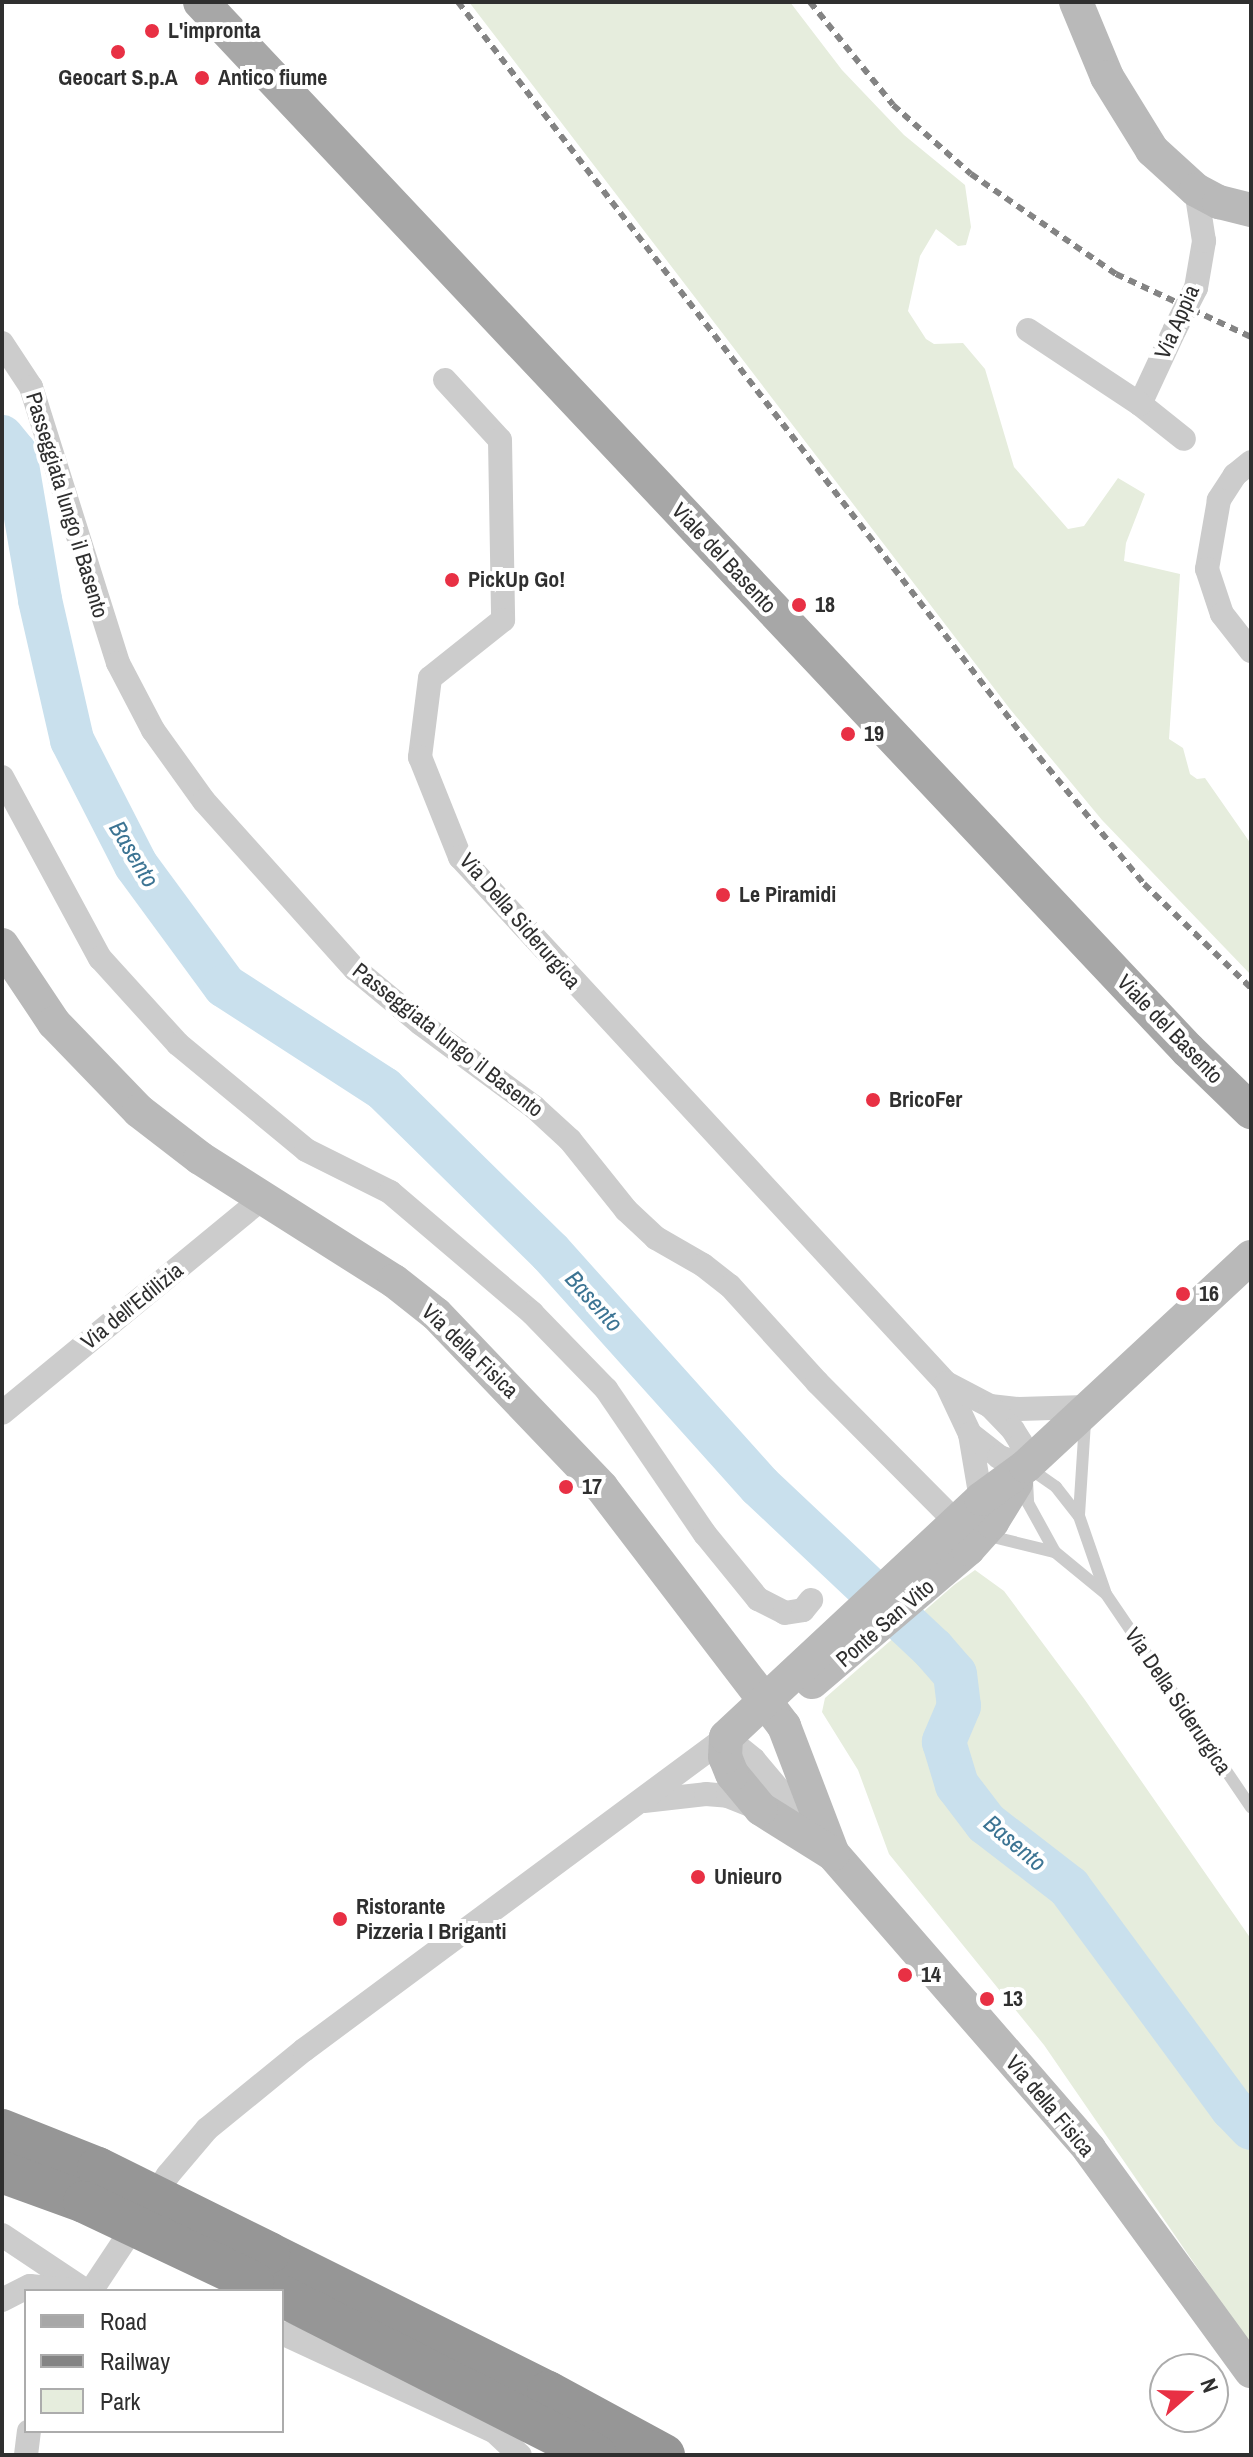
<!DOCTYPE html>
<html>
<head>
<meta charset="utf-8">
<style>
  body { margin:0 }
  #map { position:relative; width:1253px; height:2457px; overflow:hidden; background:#fff; font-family:"Archivo Narrow",sans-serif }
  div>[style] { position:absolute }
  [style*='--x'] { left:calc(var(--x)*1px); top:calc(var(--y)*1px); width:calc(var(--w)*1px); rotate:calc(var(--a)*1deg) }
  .green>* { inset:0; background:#e6eddd }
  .river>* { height:44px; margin:-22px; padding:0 22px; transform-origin:22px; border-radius:22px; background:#c9e0ed }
  .lane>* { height:12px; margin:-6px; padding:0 6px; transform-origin:6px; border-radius:6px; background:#ccc }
  .street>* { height:24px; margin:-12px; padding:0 12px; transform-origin:12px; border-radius:12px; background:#ccc }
  .secondary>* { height:34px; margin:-17px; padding:0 17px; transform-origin:17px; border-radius:17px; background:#b9b9b9 }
  .primary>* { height:36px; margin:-18px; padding:0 18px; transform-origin:18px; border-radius:18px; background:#a7a7a7 }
  .highway>* { height:42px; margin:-21px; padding:0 21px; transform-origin:21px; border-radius:21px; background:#969696 }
  .rail>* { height:6px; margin-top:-3px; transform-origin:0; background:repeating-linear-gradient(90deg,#848484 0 8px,transparent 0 14px) }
  .street-bridge>* { height:24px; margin:-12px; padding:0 12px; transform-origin:12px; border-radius:12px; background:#ccc }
  .highway-bridge>* { height:42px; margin:-21px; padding:0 21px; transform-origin:21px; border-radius:21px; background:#969696 }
  .dots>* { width:22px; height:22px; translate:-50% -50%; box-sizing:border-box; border:4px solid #fff; border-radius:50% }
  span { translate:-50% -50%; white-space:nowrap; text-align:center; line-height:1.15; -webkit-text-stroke:8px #fff; paint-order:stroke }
  .poi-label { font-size:22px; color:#2f2f2f; font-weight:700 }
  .left { translate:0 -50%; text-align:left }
  .street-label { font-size:22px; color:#2f2f2f }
  .water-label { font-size:24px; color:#3c7493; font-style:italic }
  .frame { position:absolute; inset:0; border:4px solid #2f2f2f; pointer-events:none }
  .legend { position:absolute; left:24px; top:2289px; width:260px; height:144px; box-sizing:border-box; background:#fff; border:2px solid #acacac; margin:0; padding:10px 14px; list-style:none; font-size:24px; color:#2f2f2f }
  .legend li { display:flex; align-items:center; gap:16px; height:40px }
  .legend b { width:40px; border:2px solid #acacac }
  .north { position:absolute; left:1149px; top:2353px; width:80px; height:80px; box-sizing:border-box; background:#fff; border:2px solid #acacac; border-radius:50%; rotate:70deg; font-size:22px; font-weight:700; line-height:32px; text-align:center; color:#2f2f2f }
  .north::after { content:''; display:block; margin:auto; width:28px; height:36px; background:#e83044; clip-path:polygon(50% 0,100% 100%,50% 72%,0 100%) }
</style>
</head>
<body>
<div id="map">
  <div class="green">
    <i style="clip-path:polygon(469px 2px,790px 2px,842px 70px,904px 135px,965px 185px,971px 227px,966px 245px,958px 246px,936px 229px,920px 256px,908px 311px,926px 339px,934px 344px,963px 343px,985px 369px,1014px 467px,1068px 529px,1084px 526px,1118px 478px,1145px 494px,1126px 543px,1124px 561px,1180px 574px,1169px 739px,1183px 748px,1190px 774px,1197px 779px,1205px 778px,1251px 844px,1251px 975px,1102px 820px,1010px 709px)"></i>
    <i style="clip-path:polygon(975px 1570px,1004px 1591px,1085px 1700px,1251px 1939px,1251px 2346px,1044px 2045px,889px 1854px,858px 1770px,822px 1712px,825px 1698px,954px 1585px)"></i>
  </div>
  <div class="river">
    <i style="--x:2;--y:437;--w:21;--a:51"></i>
    <i style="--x:15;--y:453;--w:149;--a:80.3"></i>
    <i style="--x:40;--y:600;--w:144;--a:77.1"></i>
    <i style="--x:72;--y:740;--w:140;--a:62.9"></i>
    <i style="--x:136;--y:865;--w:150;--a:53.7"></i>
    <i style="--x:225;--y:986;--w:189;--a:32.9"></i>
    <i style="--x:384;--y:1089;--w:233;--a:44.5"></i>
    <i style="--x:550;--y:1252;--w:314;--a:48.1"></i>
    <i style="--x:760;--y:1486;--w:238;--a:43.3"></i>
    <i style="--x:933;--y:1649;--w:33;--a:49"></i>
    <i style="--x:955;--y:1674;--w:32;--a:83"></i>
    <i style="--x:959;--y:1706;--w:39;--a:113"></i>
    <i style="--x:944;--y:1742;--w:45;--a:73.2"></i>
    <i style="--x:957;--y:1785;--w:48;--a:52.7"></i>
    <i style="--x:986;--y:1823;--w:105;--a:37.6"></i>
    <i style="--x:1069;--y:1887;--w:275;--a:53.6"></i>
    <i style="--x:1232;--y:2108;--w:28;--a:46"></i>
  </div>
  <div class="lane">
    <i style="--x:1085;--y:1422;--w:94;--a:93.7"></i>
    <i style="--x:1079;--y:1516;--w:79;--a:70.9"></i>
    <i style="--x:1029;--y:1468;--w:33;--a:35"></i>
    <i style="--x:1056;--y:1487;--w:37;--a:52"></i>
    <i style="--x:1027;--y:1481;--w:22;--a:87"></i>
    <i style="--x:1028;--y:1503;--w:56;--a:61.1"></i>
    <i style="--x:985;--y:1535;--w:72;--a:13.7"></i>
    <i style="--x:1055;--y:1552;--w:66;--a:39.5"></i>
    <i style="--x:1106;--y:1594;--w:258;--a:55.8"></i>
  </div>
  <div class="street">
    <i style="--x:1196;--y:288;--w:48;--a:-80.3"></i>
    <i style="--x:1204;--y:241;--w:52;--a:-98.9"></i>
    <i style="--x:1175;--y:329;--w:83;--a:115"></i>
    <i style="--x:1140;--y:404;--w:56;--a:38.5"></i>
    <i style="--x:1028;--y:330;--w:134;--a:33.5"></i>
    <i style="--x:2;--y:343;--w:53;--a:56.6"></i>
    <i style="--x:31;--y:387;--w:289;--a:72.5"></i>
    <i style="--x:118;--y:663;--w:76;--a:62.4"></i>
    <i style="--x:153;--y:730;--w:87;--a:54.3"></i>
    <i style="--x:204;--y:801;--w:226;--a:48.1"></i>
    <i style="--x:355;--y:969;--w:85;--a:39.7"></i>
    <i style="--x:420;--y:1023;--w:142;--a:36.4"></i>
    <i style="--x:534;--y:1107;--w:49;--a:42.5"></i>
    <i style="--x:570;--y:1140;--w:90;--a:51.3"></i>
    <i style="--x:626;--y:1210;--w:41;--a:43"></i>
    <i style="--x:656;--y:1238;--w:54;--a:29.9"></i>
    <i style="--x:703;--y:1265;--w:34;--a:38"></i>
    <i style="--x:730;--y:1286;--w:130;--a:47.8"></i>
    <i style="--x:817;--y:1382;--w:199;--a:45.2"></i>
    <i style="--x:445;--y:380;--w:81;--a:47.5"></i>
    <i style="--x:500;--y:440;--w:180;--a:89"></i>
    <i style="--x:503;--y:620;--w:93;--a:141.5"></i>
    <i style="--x:430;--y:678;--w:80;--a:97.2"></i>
    <i style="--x:420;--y:757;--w:108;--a:68.2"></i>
    <i style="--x:460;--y:857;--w:716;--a:47.26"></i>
    <i style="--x:946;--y:1383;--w:56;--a:64.8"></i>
    <i style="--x:970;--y:1434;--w:66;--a:80.4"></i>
    <i style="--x:1251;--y:462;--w:21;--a:141"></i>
    <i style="--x:1235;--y:475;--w:30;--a:123"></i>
    <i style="--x:1219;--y:500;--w:70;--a:99.9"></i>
    <i style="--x:1207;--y:569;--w:47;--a:71.6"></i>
    <i style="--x:1222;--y:614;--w:47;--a:51.9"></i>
    <i style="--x:2;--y:777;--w:206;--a:61.6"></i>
    <i style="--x:100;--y:958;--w:116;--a:47.8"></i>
    <i style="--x:178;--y:1044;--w:166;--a:39.6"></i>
    <i style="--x:306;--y:1150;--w:94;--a:26.6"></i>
    <i style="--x:390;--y:1192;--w:187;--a:40.4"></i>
    <i style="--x:532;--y:1313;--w:106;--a:45.8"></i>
    <i style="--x:606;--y:1389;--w:176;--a:55.7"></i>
    <i style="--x:705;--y:1534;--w:84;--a:50.8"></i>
    <i style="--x:758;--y:1599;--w:30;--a:27"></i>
    <i style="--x:785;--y:1613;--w:18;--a:-9"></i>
    <i style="--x:803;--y:1610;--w:13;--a:-51"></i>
    <i style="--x:946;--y:1383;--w:50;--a:27.6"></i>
    <i style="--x:990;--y:1406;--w:29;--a:6"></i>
    <i style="--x:1019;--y:1409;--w:67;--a:-1.7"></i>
    <i style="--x:990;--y:1406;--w:33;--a:46"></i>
    <i style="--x:1013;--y:1430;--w:15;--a:58"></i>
    <i style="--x:1021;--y:1443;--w:24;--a:78"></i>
    <i style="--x:2;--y:1413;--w:337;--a:-39.5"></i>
    <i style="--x:970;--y:1434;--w:37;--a:38"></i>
    <i style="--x:999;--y:1457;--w:28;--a:18"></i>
    <i style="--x:644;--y:1801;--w:62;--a:-6.4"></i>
    <i style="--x:706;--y:1794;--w:22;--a:5"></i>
    <i style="--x:728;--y:1796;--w:35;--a:22"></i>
    <i style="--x:2;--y:2235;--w:101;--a:33.7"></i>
    <i style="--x:91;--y:2291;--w:139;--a:-56.4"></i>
    <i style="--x:168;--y:2175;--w:60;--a:-49.7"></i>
    <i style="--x:207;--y:2129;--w:125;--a:-39.2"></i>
    <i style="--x:304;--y:2050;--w:525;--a:-36.56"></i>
    <i style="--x:726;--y:1737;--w:36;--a:39"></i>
    <i style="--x:754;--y:1760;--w:99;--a:49.9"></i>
    <i style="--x:2;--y:2300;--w:31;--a:-27"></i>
    <i style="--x:30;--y:2286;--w:48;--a:5.9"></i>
    <i style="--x:282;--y:2333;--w:235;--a:24.9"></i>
    <i style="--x:495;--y:2432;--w:34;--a:43"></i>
    <i style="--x:26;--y:2455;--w:24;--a:-83"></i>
  </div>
  <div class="secondary">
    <i style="--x:1076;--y:2;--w:81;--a:67.5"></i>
    <i style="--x:1107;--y:77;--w:86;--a:58.3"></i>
    <i style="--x:1152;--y:150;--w:59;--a:42.3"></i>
    <i style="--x:1196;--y:190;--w:26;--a:28"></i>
    <i style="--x:1219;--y:202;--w:33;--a:14"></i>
    <i style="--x:2;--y:945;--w:94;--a:56.3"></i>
    <i style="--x:54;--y:1023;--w:122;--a:46"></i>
    <i style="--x:139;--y:1111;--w:77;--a:37.6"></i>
    <i style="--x:200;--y:1158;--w:230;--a:32.4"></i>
    <i style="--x:394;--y:1281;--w:53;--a:38.2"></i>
    <i style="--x:436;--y:1314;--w:240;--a:46.3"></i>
    <i style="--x:602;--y:1488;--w:300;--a:52.6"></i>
    <i style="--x:784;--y:1726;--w:137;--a:69.1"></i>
    <i style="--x:833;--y:1854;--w:391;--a:49"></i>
    <i style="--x:1089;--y:2149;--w:275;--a:53.9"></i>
    <i style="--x:812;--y:1682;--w:205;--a:-40.4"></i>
    <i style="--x:968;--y:1549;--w:36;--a:-48"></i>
    <i style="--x:992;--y:1522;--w:46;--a:-58.4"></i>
    <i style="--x:833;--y:1854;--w:85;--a:-148"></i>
    <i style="--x:761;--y:1809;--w:45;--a:-129.6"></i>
    <i style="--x:732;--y:1774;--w:18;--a:-112"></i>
    <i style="--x:725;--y:1757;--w:20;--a:-87"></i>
    <i style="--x:726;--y:1737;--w:349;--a:-43"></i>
    <i style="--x:981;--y:1499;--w:56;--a:-36.3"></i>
    <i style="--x:1026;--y:1466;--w:307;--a:-42.9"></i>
  </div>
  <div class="primary">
    <i style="--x:201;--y:2;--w:1440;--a:46.72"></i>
    <i style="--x:1188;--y:1050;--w:88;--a:44.1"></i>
  </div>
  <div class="highway">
    <i style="--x:2;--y:2130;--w:103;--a:21.6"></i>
    <i style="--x:2;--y:2172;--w:87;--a:20.1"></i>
    <i style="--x:269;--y:2253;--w:312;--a:26.5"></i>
    <i style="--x:548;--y:2392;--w:132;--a:28.5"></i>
    <i style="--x:282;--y:2296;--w:352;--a:26.9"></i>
  </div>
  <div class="rail">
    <i style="--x:458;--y:2;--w:953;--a:52.42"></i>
    <i style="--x:1039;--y:757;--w:165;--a:50.4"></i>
    <i style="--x:1144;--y:884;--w:149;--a:44.2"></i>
    <i style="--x:810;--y:2;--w:132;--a:51.1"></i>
    <i style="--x:893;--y:105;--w:104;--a:41.5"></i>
    <i style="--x:971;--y:174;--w:176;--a:34.6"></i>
    <i style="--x:1116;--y:274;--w:149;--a:25"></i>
  </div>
  <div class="street-bridge">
    <i style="--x:1175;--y:329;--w:46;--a:-62.9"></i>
  </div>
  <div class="highway-bridge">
    <i style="--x:98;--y:2168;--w:191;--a:26.4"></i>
    <i style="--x:84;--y:2202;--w:187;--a:25.3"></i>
  </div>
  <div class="dots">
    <i style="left:152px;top:31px;background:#e83044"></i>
    <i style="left:118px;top:52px;background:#e83044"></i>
    <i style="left:202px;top:78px;background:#e83044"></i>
    <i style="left:452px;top:580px;background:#e83044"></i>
    <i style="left:799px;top:605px;background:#e83044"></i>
    <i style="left:848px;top:734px;background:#e83044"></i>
    <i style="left:723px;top:895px;background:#e83044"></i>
    <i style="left:873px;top:1100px;background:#e83044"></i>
    <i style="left:1183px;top:1294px;background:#e83044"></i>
    <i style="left:566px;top:1487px;background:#e83044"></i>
    <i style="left:698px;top:1877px;background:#e83044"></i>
    <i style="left:340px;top:1919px;background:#e83044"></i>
    <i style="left:905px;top:1975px;background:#e83044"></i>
    <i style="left:987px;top:1999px;background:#e83044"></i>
  </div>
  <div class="poi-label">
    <span class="left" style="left:168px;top:31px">L'impronta</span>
    <span style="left:118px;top:78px">Geocart S.p.A</span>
    <span class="left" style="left:218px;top:78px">Antico fiume</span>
    <span class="left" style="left:468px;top:580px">PickUp Go!</span>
    <span class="left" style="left:815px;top:605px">18</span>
    <span class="left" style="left:864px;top:734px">19</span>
    <span class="left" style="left:739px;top:895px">Le Piramidi</span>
    <span class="left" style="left:889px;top:1100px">BricoFer</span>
    <span class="left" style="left:1199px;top:1294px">16</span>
    <span class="left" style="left:582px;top:1487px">17</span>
    <span class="left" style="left:714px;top:1877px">Unieuro</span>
    <span class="left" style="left:356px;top:1919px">Ristorante<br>Pizzeria I Briganti</span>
    <span class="left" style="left:921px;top:1975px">14</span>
    <span class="left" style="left:1003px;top:1999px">13</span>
  </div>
  <div class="street-label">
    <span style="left:1177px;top:322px;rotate:-66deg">Via Appia</span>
    <span style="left:67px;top:505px;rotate:73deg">Passeggiata lungo il Basento</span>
    <span style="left:724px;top:558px;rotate:47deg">Viale del Basento</span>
    <span style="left:520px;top:921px;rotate:49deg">Via Della Siderurgica</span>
    <span style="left:1170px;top:1029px;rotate:46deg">Viale del Basento</span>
    <span style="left:448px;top:1040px;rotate:38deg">Passeggiata lungo il Basento</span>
    <span style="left:132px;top:1306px;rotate:-39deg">Via dell'Edilizia</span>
    <span style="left:470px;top:1351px;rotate:44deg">Via della Fisica</span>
    <span style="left:885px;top:1623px;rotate:-41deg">Ponte San Vito</span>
    <span style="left:1178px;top:1701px;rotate:56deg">Via Della Siderurgica</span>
    <span style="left:1050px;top:2106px;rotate:50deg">Via della Fisica</span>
  </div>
  <div class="water-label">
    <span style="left:134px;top:854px;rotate:59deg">Basento</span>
    <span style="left:594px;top:1301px;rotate:48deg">Basento</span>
    <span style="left:1015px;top:1843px;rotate:40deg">Basento</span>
  </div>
  <div class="frame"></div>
  <ul class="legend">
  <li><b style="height:10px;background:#a7a7a7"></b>Road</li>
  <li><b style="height:10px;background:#848484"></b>Railway</li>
  <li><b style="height:22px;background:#e6eddd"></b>Park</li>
  </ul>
  <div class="north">N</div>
</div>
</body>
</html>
